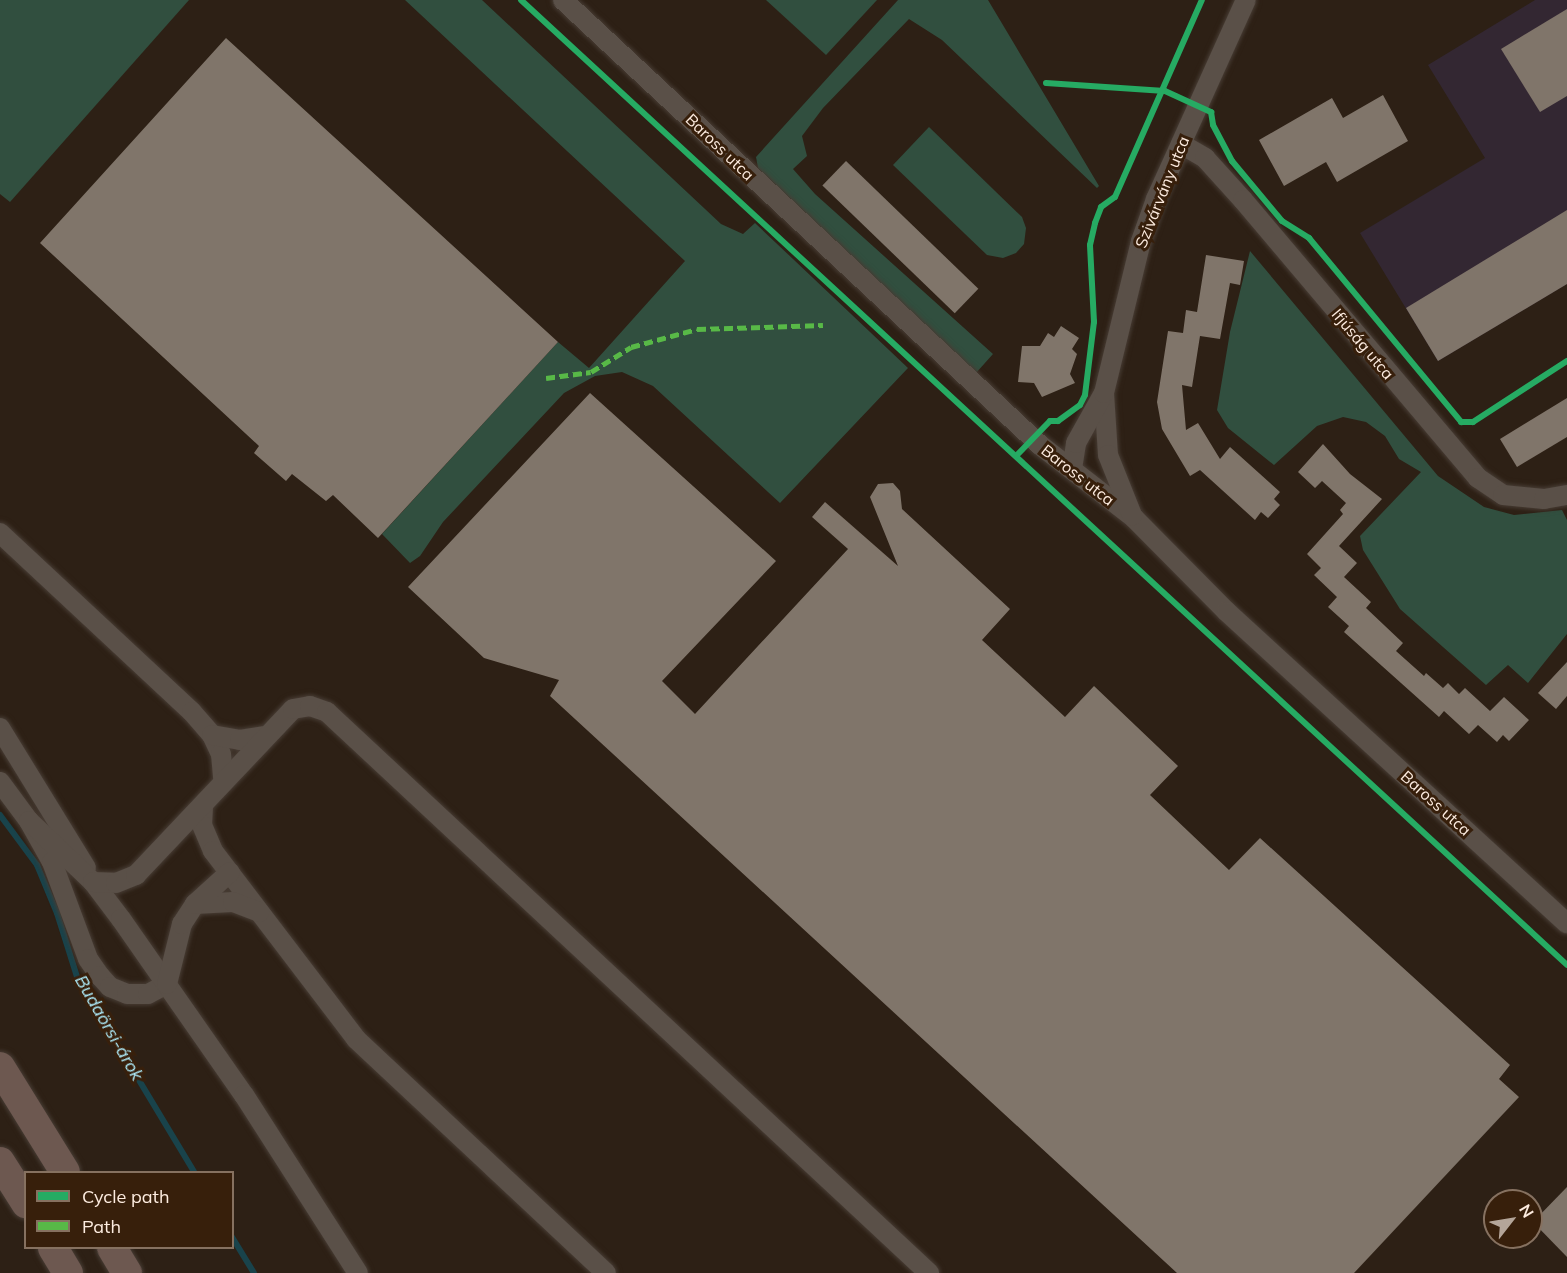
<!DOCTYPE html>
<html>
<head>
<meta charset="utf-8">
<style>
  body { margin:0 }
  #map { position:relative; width:1567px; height:1273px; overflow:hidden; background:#2d2015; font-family:Mulish,sans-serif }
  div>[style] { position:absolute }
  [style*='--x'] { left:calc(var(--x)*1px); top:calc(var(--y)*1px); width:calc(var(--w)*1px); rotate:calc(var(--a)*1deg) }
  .education>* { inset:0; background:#332732 }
  .green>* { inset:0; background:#314f3f }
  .stream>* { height:6px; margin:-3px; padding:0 3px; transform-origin:3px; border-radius:3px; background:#19434b }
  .building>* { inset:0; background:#80756a; transform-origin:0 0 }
  .roads { filter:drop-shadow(0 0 2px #473c34) drop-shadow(0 0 2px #473c34) }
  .minor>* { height:20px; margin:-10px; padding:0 10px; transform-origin:10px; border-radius:10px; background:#5a5048 }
  .highway>* { height:30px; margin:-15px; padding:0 15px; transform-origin:15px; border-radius:15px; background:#6d5850 }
  .quiet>* { height:4.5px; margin-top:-2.25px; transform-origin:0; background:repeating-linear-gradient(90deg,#58b947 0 9px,transparent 0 13.5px) }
  .cycleway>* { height:6px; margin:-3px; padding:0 3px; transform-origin:3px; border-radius:3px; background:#26ab63 }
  span { translate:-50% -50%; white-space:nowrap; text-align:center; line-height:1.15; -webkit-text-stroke:6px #371f0b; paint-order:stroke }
  .street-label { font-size:16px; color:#fdece0 }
  .water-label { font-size:18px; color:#aeecfb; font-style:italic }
  .legend { position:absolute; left:24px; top:1171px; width:210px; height:78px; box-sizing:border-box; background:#371f0b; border:2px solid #867160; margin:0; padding:8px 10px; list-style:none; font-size:18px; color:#fdece0 }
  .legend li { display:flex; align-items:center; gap:12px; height:30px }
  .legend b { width:30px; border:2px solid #867160 }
  .north { position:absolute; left:1483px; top:1189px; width:60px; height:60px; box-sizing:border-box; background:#371f0b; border:2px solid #867160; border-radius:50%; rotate:59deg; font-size:16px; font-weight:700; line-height:24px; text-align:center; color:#fdece0 }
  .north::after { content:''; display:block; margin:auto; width:21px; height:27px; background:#b4a599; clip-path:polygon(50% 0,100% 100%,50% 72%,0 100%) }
</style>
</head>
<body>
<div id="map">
  <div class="education">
    <i style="clip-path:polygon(1535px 0,1567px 0,1567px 284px,1438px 361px,1360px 233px,1485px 158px,1428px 65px)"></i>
  </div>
  <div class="green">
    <i style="clip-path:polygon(0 0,189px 0,10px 202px,0 194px)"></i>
    <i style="clip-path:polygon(405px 0,482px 0,721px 224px,743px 234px,755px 223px,908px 368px,780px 503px,653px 386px,622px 372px,595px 376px,564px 393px,443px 522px,420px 556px,410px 563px,382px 534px,558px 342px,589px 368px,685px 261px)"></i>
    <i style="clip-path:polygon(766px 0,877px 0,826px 55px)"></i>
    <i style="clip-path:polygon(898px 0,988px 0,1099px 186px,1097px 188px,942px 40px,909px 19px,823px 108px,802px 136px,807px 156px,793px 169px,815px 194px,993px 354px,976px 373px,758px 168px,756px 157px)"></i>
    <i style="clip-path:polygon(929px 127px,1022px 217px,1026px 228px,1024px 244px,1016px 253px,1003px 258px,987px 255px,893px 165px)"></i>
    <i style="clip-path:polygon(1250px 251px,1438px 476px,1484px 507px,1514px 515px,1562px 510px,1567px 520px,1567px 634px,1528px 683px,1508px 665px,1486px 685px,1400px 609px,1363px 550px,1360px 536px,1421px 472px,1399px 459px,1385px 436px,1366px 422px,1343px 417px,1317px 426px,1274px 465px,1228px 428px,1217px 410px,1230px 332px)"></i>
  </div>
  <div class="stream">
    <i style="--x:0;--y:815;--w:62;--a:53.5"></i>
    <i style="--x:37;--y:865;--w:52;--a:67.4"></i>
    <i style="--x:57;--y:913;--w:67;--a:72.6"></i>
    <i style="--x:77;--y:977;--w:227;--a:59"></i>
    <i style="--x:232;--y:1237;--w:42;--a:58.6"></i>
  </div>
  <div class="building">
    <i style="clip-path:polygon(1567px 9px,1567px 96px,1540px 112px,1501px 49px)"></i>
    <i style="clip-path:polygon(226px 38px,558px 342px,378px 538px,333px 495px,326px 501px,292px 474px,286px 481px,254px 453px,259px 446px,40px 243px)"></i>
    <i style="clip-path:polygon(1383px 95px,1408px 141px,1337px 182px,1326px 162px,1284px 186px,1259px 140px,1332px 98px,1343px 118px)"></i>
    <i style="left:846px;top:161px;width:184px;height:34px;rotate:44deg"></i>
    <i style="clip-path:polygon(1567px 210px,1567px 284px,1438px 361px,1406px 308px)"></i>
    <i style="clip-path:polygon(1206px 255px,1244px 261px,1240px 285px,1230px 283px,1220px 339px,1200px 336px,1192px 387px,1182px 385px,1186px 430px,1198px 423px,1220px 459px,1230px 447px,1280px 492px,1274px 499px,1280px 505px,1268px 518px,1261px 512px,1255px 520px,1200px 470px,1190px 476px,1162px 429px,1157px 402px,1168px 331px,1183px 333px,1186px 310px,1197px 312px)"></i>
    <i style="clip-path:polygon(1061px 326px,1079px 338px,1072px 349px,1077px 354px,1070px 374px,1075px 383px,1042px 397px,1034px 383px,1018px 382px,1022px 346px,1040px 346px,1048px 333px,1054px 337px)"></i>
    <i style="clip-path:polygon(590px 393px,776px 561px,662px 681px,695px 714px,848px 549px,812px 517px,825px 502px,898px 566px,870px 497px,878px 484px,893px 483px,900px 491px,902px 509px,1010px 609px,982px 640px,1065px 717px,1094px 686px,1178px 766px,1150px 795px,1229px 870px,1260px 838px,1510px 1065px,1499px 1079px,1519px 1097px,1354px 1273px,1177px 1273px,550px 696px,559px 680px,484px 658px,408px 587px)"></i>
    <i style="clip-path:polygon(1567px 398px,1567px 437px,1517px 467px,1500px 439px)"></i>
    <i style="clip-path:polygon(1323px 444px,1350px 474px,1382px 499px,1339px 546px,1357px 563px,1344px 577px,1371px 602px,1366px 608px,1403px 643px,1396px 651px,1424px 676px,1426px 673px,1443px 688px,1448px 683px,1459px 694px,1465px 688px,1490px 711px,1504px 697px,1529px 720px,1509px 741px,1503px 735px,1497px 742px,1478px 725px,1469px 734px,1444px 711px,1439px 717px,1344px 632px,1349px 626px,1328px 607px,1337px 597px,1314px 575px,1321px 568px,1307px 554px,1343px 514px,1340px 510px,1346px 503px,1322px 481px,1315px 488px,1298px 472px)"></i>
    <i style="clip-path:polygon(1567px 662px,1567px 696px,1556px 709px,1538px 693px)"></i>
    <i style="clip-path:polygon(1567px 1187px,1567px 1257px,1533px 1222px)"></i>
  </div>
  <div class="roads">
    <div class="minor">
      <i style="--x:563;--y:0;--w:652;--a:43.01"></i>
      <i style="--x:1040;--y:445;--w:119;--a:37.8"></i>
      <i style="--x:1134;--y:518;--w:132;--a:45.3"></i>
      <i style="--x:1227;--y:612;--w:461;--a:42.5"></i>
      <i style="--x:1181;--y:144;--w:28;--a:30"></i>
      <i style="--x:1205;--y:158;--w:57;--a:47.9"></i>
      <i style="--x:1243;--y:200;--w:364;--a:49.8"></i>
      <i style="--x:1478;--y:478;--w:30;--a:34"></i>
      <i style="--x:1503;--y:495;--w:41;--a:5.6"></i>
      <i style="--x:1544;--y:499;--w:23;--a:-10"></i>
      <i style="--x:1104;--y:393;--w:62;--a:86.3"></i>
      <i style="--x:1108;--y:455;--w:65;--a:68.2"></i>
      <i style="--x:1072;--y:469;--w:26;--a:-81"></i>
      <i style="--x:1076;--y:443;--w:57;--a:-60.8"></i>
      <i style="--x:1104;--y:393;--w:156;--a:-76.3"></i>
      <i style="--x:1141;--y:241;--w:45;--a:-70.3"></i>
      <i style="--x:1156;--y:199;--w:218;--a:-65.7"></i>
      <i style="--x:0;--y:533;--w:262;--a:43"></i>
      <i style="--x:192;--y:712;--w:30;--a:49"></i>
      <i style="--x:212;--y:735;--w:21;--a:65"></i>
      <i style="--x:221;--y:754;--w:25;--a:85"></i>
      <i style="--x:0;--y:728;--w:164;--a:58.4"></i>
      <i style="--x:212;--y:735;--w:28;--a:10"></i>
      <i style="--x:240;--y:740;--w:24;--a:-9"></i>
      <i style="--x:0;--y:782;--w:49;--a:53.4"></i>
      <i style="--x:29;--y:821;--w:47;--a:60.7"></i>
      <i style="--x:52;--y:862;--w:103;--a:69.6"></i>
      <i style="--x:88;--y:959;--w:21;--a:55"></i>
      <i style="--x:100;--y:976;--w:15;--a:48"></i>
      <i style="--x:110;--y:987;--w:18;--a:22"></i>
      <i style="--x:127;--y:994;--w:21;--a:0"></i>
      <i style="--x:148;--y:994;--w:21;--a:-28"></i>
      <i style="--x:203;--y:807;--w:18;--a:93"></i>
      <i style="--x:202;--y:825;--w:28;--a:67"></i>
      <i style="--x:213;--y:851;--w:236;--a:52.7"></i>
      <i style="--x:356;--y:1039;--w:342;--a:43.1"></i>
      <i style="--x:29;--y:821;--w:88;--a:43.6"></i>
      <i style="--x:93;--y:882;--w:46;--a:52.9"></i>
      <i style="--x:121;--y:919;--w:215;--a:55.1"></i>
      <i style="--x:244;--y:1095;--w:211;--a:57.4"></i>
      <i style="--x:93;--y:882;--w:23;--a:2"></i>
      <i style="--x:116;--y:883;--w:22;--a:-22"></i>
      <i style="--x:136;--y:875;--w:228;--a:-46.6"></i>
      <i style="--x:293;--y:709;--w:17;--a:-10"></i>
      <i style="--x:310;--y:706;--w:18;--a:19"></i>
      <i style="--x:327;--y:712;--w:823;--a:42.98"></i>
      <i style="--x:195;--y:904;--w:38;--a:-3"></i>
      <i style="--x:233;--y:902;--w:28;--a:21"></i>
      <i style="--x:167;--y:984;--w:62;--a:-76"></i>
      <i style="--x:182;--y:924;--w:24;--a:-57"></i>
      <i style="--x:195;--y:904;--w:47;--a:-42.4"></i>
    </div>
    <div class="highway">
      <i style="--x:0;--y:1067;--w:123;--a:58.2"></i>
      <i style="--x:0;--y:1162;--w:49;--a:57.6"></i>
      <i style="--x:53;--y:1248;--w:29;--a:59"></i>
      <i style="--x:112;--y:1248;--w:29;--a:59"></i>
    </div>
  </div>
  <div class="quiet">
    <i style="--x:546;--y:378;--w:45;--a:-7.6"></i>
    <i style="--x:591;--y:372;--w:47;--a:-32"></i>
    <i style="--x:631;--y:347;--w:68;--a:-15.3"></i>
    <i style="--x:697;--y:329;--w:126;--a:-1.8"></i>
  </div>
  <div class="cycleway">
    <i style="--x:521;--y:0;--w:1423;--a:42.69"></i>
    <i style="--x:1046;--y:83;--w:119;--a:3.8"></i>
    <i style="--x:1165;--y:91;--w:51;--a:24.5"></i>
    <i style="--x:1211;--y:112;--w:13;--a:81"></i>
    <i style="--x:1213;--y:125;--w:41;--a:62.2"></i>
    <i style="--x:1232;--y:161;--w:78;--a:50.2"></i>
    <i style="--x:1282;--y:221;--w:32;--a:32"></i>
    <i style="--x:1309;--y:238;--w:239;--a:50.4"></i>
    <i style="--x:1461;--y:422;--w:12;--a:0"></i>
    <i style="--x:1473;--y:422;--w:112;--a:-33"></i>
    <i style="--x:1017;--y:455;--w:47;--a:-45.9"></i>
    <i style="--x:1050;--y:421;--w:8;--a:0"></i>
    <i style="--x:1058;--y:421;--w:27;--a:-36"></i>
    <i style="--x:1080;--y:405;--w:11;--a:-63"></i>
    <i style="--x:1085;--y:395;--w:74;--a:-83"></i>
    <i style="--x:1094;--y:322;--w:77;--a:-93"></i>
    <i style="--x:1090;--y:245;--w:23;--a:-77"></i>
    <i style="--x:1095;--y:223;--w:17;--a:-69"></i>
    <i style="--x:1101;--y:207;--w:17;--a:-36"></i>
    <i style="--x:1115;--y:197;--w:215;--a:-66.2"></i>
  </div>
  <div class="street-label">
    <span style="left:720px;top:147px;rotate:44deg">Baross utca</span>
    <span style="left:1162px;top:192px;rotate:-68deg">Szivárvány utca</span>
    <span style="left:1363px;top:344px;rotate:50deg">Ifjúság utca</span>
    <span style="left:1078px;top:475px;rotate:38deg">Baross utca</span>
    <span style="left:1436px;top:803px;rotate:42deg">Baross utca</span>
  </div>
  <div class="water-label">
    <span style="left:109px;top:1028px;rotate:60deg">Budaörsi-árok</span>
  </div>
  <ul class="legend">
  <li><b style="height:8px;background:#26ab63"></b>Cycle path</li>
  <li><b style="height:8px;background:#58b947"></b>Path</li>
  </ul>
  <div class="north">N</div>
</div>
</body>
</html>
